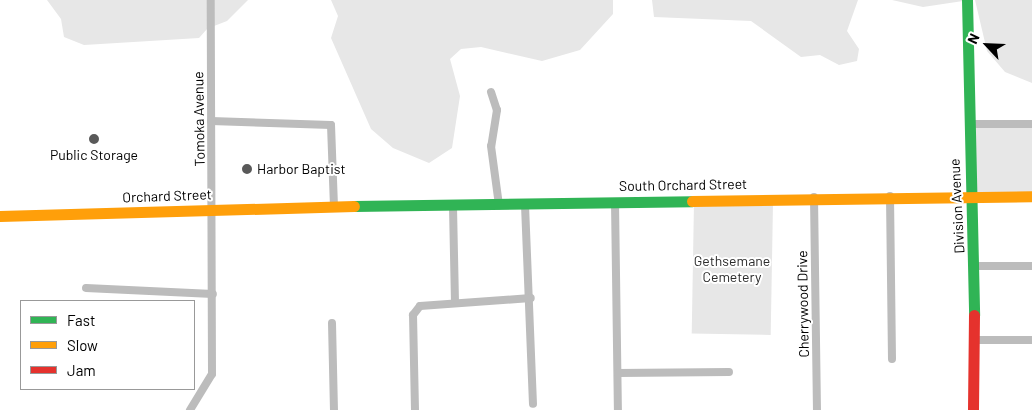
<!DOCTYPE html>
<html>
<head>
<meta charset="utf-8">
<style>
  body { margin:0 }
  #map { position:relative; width:1032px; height:410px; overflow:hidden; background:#fff; font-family:Barlow,sans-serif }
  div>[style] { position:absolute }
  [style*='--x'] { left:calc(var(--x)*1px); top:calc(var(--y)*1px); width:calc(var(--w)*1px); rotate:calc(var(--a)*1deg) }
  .green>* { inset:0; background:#e7e7e7; transform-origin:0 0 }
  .street>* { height:8px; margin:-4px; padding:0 4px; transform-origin:4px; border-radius:4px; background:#bcbcbc }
  .fast>* { height:11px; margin:-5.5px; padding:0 5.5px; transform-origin:5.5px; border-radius:5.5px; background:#30b455 }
  .slow>* { height:11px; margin:-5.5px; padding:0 5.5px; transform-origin:5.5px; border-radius:5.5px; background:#ff9f0a }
  .jam>* { height:11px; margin:-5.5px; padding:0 5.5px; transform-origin:5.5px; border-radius:5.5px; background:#e5322d }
  .dots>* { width:14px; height:14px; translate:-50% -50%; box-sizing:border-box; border:2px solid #fff; border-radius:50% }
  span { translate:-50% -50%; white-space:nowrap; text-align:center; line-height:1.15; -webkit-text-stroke:4px #fff; paint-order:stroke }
  .street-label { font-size:14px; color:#000 }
  .poi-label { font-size:14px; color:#000 }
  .left { translate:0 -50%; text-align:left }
  .park-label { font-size:14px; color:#2b2b2b }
  .legend { position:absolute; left:20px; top:300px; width:175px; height:90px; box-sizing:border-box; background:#fff; border:1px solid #999; margin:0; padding:6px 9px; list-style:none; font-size:15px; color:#000 }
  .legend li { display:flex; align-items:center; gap:10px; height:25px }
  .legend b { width:25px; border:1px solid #999 }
  .north { position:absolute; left:962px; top:20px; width:50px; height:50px; -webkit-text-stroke:4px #fff; paint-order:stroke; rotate:295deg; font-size:14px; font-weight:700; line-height:20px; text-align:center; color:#000 }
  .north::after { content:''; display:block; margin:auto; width:18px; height:22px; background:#000; clip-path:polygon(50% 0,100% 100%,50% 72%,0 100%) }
</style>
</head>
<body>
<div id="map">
  <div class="green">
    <i style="clip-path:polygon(47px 0,207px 0,207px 29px,199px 38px,84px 45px,64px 37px,61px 19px)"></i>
    <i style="clip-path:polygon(214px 0,248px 0,227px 21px,214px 26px)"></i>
    <i style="clip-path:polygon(331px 0,613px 0,613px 14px,580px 50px,542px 61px,481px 47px,461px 49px,450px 59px,460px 96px,452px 148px,429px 163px,393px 148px,371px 129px,331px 38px,338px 16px)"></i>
    <i style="clip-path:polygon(652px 0,858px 0,847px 31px,859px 49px,857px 61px,839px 65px,820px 55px,801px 57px,751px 21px,654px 17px)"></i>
    <i style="clip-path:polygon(892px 0,963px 0,963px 1px,923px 7px)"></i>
    <i style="clip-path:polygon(971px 0,1032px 0,1032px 83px,1005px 72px,987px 51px,975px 0)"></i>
    <i style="left:973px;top:127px;width:59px;height:66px"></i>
    <i style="left:773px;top:203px;width:132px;height:79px;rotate:91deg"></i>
  </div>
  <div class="street">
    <i style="--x:491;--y:92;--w:19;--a:72"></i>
    <i style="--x:497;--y:110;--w:36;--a:99"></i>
    <i style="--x:491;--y:146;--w:60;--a:82.3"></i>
    <i style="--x:211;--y:121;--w:120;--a:1.9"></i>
    <i style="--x:331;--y:125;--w:81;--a:87.9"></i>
    <i style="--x:969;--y:124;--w:63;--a:0"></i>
    <i style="--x:890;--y:196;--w:163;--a:89.3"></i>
    <i style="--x:814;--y:197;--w:213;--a:89.2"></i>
    <i style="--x:615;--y:202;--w:208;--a:89.2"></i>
    <i style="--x:525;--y:205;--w:199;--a:87.7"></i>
    <i style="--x:453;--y:207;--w:95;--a:88.8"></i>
    <i style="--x:975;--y:266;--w:57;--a:0"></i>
    <i style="--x:86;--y:288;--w:127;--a:2.7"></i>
    <i style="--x:332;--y:323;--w:87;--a:88.7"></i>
    <i style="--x:976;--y:340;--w:56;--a:0"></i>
    <i style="--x:618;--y:373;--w:111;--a:-0.5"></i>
    <i style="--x:190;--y:410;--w:42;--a:-58.6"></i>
    <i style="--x:212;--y:374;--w:374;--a:-90.2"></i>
    <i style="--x:415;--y:410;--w:95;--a:-91.2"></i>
    <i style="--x:413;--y:315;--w:11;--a:-52"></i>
    <i style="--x:420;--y:306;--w:111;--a:-4.1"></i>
  </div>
  <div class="fast">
    <i style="--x:967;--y:0;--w:315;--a:88.7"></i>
    <i style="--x:354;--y:206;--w:338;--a:-0.8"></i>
  </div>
  <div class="slow">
    <i style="--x:692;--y:201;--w:340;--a:-0.8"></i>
    <i style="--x:0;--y:216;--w:354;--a:-1.6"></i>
  </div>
  <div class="jam">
    <i style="--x:973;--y:410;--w:95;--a:-89.4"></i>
  </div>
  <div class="dots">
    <i style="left:94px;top:139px;background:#595959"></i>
    <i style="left:247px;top:169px;background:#595959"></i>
  </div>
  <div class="street-label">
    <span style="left:199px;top:119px;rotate:-91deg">Tomoka Avenue</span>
    <span style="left:683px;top:185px;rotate:-1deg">South Orchard Street</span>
    <span style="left:167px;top:196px;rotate:-2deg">Orchard Street</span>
    <span style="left:957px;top:206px;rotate:-93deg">Division Avenue</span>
    <span style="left:803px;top:304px;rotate:-91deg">Cherrywood Drive</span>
  </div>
  <div class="poi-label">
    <span style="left:94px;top:155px">Public Storage</span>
    <span class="left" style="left:257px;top:169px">Harbor Baptist</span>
  </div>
  <div class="park-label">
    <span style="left:732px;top:269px">Gethsemane<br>Cemetery</span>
  </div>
  <ul class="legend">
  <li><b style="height:6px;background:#30b455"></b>Fast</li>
  <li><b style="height:6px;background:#ff9f0a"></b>Slow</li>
  <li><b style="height:6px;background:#e5322d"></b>Jam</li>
  </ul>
  <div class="north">N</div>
</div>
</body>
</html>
